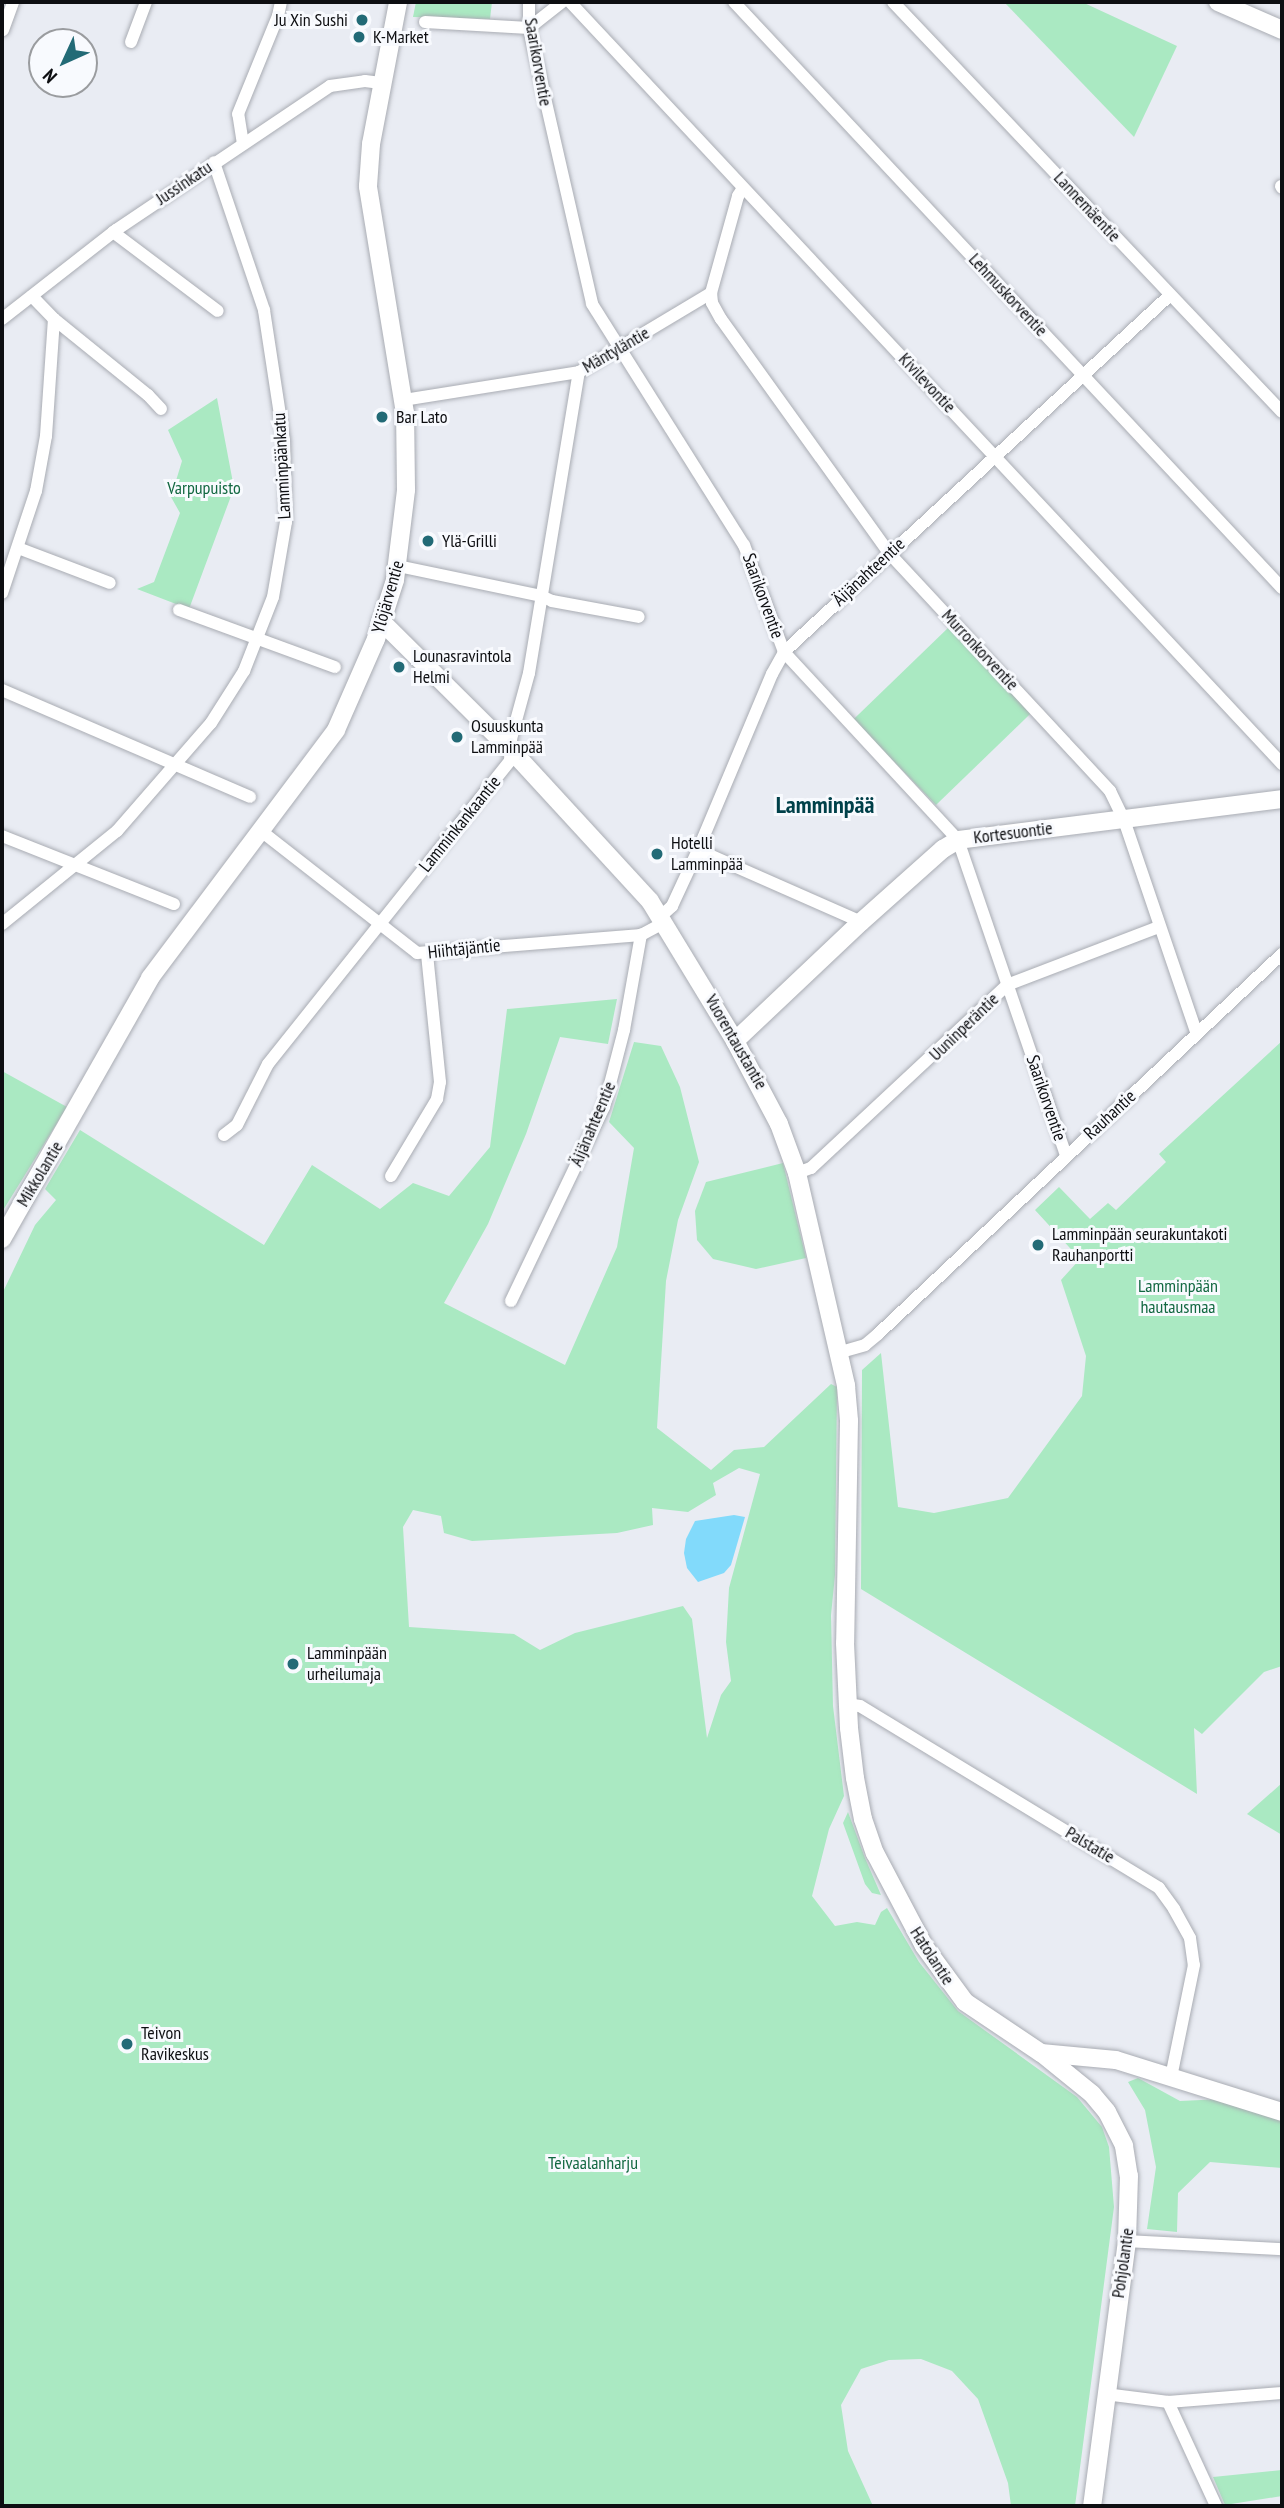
<!DOCTYPE html>
<html>
<head>
<meta charset="utf-8">
<style>
  body { margin:0 }
  #map { position:relative; width:1284px; height:2508px; overflow:hidden; background:#e9ecf3; font-family:"PT Sans Narrow",sans-serif }
  div>[style] { position:absolute }
  [style*='--x'] { left:calc(var(--x)*1px); top:calc(var(--y)*1px); width:calc(var(--w)*1px); rotate:calc(var(--a)*1deg) }
  .green>* { inset:0; background:#aae9c2; transform-origin:0 0 }
  .water>* { inset:0; background:#82dafb }
  .roads { filter:drop-shadow(0 0 2px #a9acb3) drop-shadow(0 0 2px #a9acb3) }
  .street>* { height:12px; margin:-6px; padding:0 6px; transform-origin:6px; border-radius:6px; background:#fff }
  .secondary>* { height:18px; margin:-9px; padding:0 9px; transform-origin:9px; border-radius:9px; background:#fff }
  .dots>* { width:19px; height:19px; translate:-50% -50%; box-sizing:border-box; border:4px solid #f8fafe; border-radius:50% }
  span { translate:-50% -50%; white-space:nowrap; text-align:center; line-height:1.15; -webkit-text-stroke:6px #f8fafe; paint-order:stroke }
  .poi-label { font-size:18px; color:#0d0e11 }
  .right { translate:-100% -50%; text-align:right }
  .left { translate:0 -50%; text-align:left }
  .street-label { font-size:18px; color:#0d0e11 }
  .park-label { font-size:18px; color:#126841 }
  .district-label { font-size:24px; color:#004049; font-weight:700 }
  .frame { position:absolute; inset:0; border:4px solid #0d0e11; pointer-events:none }
  .north { position:absolute; left:28px; top:28px; width:70px; height:70px; box-sizing:border-box; background:#f8fafe; border:2px solid #9a9c9f; border-radius:50%; rotate:225deg; font-size:19px; font-weight:700; line-height:28px; text-align:center; color:#0d0e11 }
  .north::after { content:''; display:block; margin:auto; width:24px; height:32px; background:#226a76; clip-path:polygon(50% 0,100% 100%,50% 72%,0 100%) }
</style>
</head>
<body>
<div id="map">
  <div class="green">
    <i style="clip-path:polygon(416px 2px,492px 2px,490px 19px,413px 17px)"></i>
    <i style="clip-path:polygon(1004px 2px,1082px 2px,1177px 46px,1134px 137px)"></i>
    <i style="clip-path:polygon(217px 398px,234px 488px,189px 609px,137px 589px,154px 582px,180px 513px,171px 497px,182px 461px,168px 430px)"></i>
    <i style="left:949px;top:627px;width:119px;height:133px;rotate:46deg"></i>
    <i style="clip-path:polygon(evenodd,617px 999px,608px 1044px,560px 1037px,526px 1134px,488px 1224px,444px 1303px,565px 1365px,617px 1247px,634px 1148px,609px 1122px,634px 1042px,661px 1046px,680px 1087px,699px 1162px,678px 1220px,666px 1281px,657px 1428px,711px 1470px,734px 1450px,764px 1447px,831px 1384px,837px 1387px,835px 1575px,831px 1615px,833px 1706px,844px 1796px,829px 1829px,812px 1896px,835px 1926px,857px 1922px,875px 1925px,881px 1912px,887px 1908px,919px 1962px,958px 2011px,1077px 2097px,1102px 2127px,1109px 2147px,1114px 2207px,1075px 2506px,1011px 2506px,1008px 2483px,978px 2399px,952px 2371px,921px 2359px,889px 2360px,861px 2369px,841px 2405px,848px 2451px,873px 2506px,2px 2506px,2px 1294px,35px 1225px,56px 1200px,45px 1189px,80px 1130px,264px 1245px,312px 1165px,380px 1209px,413px 1183px,449px 1196px,490px 1147px,507px 1009px,617px 999px,739px 1468px,760px 1474px,729px 1588px,726px 1642px,731px 1681px,721px 1695px,707px 1738px,692px 1619px,683px 1606px,575px 1633px,540px 1650px,514px 1634px,409px 1627px,403px 1527px,413px 1510px,441px 1516px,444px 1533px,472px 1541px,617px 1533px,653px 1525px,652px 1508px,688px 1512px,716px 1495px,713px 1483px,739px 1468px)"></i>
    <i style="clip-path:polygon(1282px 1041px,1282px 1666px,1264px 1672px,1202px 1734px,1194px 1728px,1197px 1794px,861px 1589px,862px 1370px,881px 1353px,898px 1507px,934px 1513px,1008px 1498px,1082px 1396px,1086px 1356px,1061px 1280px,1080px 1259px,1035px 1210px,1059px 1187px,1090px 1219px,1108px 1203px,1116px 1210px,1166px 1162px,1159px 1154px)"></i>
    <i style="clip-path:polygon(2px 1071px,67px 1107px,2px 1212px)"></i>
    <i style="clip-path:polygon(783px 1163px,806px 1258px,756px 1269px,713px 1259px,697px 1240px,695px 1211px,706px 1182px)"></i>
    <i style="clip-path:polygon(1282px 1783px,1282px 1835px,1247px 1814px)"></i>
    <i style="clip-path:polygon(848px 1812px,865px 1858px,881px 1895px,872px 1893px,865px 1884px,843px 1823px)"></i>
    <i style="clip-path:polygon(1138px 2078px,1180px 2101px,1222px 2099px,1282px 2118px,1282px 2168px,1210px 2162px,1178px 2193px,1177px 2232px,1147px 2229px,1156px 2167px,1145px 2110px,1128px 2082px)"></i>
    <i style="clip-path:polygon(1282px 2470px,1282px 2496px,1225px 2505px,1213px 2477px)"></i>
  </div>
  <div class="water">
    <i style="clip-path:polygon(734px 1515px,745px 1517px,731px 1565px,724px 1573px,698px 1582px,687px 1568px,684px 1553px,686px 1539px,695px 1521px)"></i>
  </div>
  <div class="roads">
    <div class="street">
      <i style="--x:529;--y:2;--w:26;--a:90"></i>
      <i style="--x:529;--y:28;--w:283;--a:77.1"></i>
      <i style="--x:592;--y:304;--w:285;--a:57.8"></i>
      <i style="--x:744;--y:545;--w:114;--a:69.5"></i>
      <i style="--x:784;--y:652;--w:256;--a:47.2"></i>
      <i style="--x:958;--y:840;--w:334;--a:71.1"></i>
      <i style="--x:570;--y:2;--w:1043;--a:46.94"></i>
      <i style="--x:734;--y:2;--w:802;--a:46.92"></i>
      <i style="--x:893;--y:2;--w:565;--a:46.51"></i>
      <i style="--x:425;--y:22;--w:104;--a:3.3"></i>
      <i style="--x:529;--y:28;--w:42;--a:-38.2"></i>
      <i style="--x:3;--y:30;--w:30;--a:-70"></i>
      <i style="--x:131;--y:42;--w:43;--a:-69.4"></i>
      <i style="--x:243;--y:144;--w:30;--a:-99"></i>
      <i style="--x:238;--y:114;--w:106;--a:-67.8"></i>
      <i style="--x:278;--y:16;--w:14;--a:-78"></i>
      <i style="--x:1281;--y:186;--w:2;--a:63"></i>
      <i style="--x:113;--y:232;--w:131;--a:37"></i>
      <i style="--x:711;--y:293;--w:10;--a:84"></i>
      <i style="--x:712;--y:303;--w:18;--a:61"></i>
      <i style="--x:721;--y:319;--w:288;--a:54.3"></i>
      <i style="--x:889;--y:553;--w:325;--a:47.1"></i>
      <i style="--x:1110;--y:791;--w:32;--a:64"></i>
      <i style="--x:1124;--y:820;--w:226;--a:71.2"></i>
      <i style="--x:2;--y:319;--w:145;--a:-38"></i>
      <i style="--x:116;--y:230;--w:258;--a:-33.9"></i>
      <i style="--x:330;--y:86;--w:35;--a:-8"></i>
      <i style="--x:365;--y:81;--w:16;--a:7"></i>
      <i style="--x:54;--y:319;--w:121;--a:39"></i>
      <i style="--x:148;--y:395;--w:19;--a:47"></i>
      <i style="--x:404;--y:400;--w:177;--a:-9.1"></i>
      <i style="--x:579;--y:372;--w:154;--a:-30.9"></i>
      <i style="--x:711;--y:293;--w:101;--a:-74.4"></i>
      <i style="--x:738;--y:196;--w:9;--a:-58"></i>
      <i style="--x:18;--y:548;--w:98;--a:20.8"></i>
      <i style="--x:398;--y:566;--w:146;--a:11.8"></i>
      <i style="--x:541;--y:596;--w:12;--a:24"></i>
      <i style="--x:552;--y:601;--w:88;--a:10.4"></i>
      <i style="--x:2;--y:593;--w:108;--a:-71.6"></i>
      <i style="--x:36;--y:491;--w:56;--a:-79.7"></i>
      <i style="--x:46;--y:436;--w:117;--a:-86.1"></i>
      <i style="--x:54;--y:319;--w:32;--a:-134"></i>
      <i style="--x:179;--y:610;--w:166;--a:20.1"></i>
      <i style="--x:2;--y:690;--w:270;--a:23.3"></i>
      <i style="--x:261;--y:831;--w:198;--a:38"></i>
      <i style="--x:417;--y:953;--w:225;--a:-4.6"></i>
      <i style="--x:641;--y:935;--w:27;--a:-28"></i>
      <i style="--x:2;--y:836;--w:185;--a:21.6"></i>
      <i style="--x:698;--y:850;--w:178;--a:23.8"></i>
      <i style="--x:661;--y:916;--w:15;--a:-42"></i>
      <i style="--x:672;--y:906;--w:62;--a:-65.1"></i>
      <i style="--x:698;--y:850;--w:191;--a:-67.2"></i>
      <i style="--x:772;--y:674;--w:25;--a:-61"></i>
      <i style="--x:784;--y:652;--w:526;--a:-42.76"></i>
      <i style="--x:2;--y:924;--w:148;--a:-39"></i>
      <i style="--x:117;--y:831;--w:143;--a:-49"></i>
      <i style="--x:211;--y:723;--w:62;--a:-57.6"></i>
      <i style="--x:244;--y:671;--w:79;--a:-68.6"></i>
      <i style="--x:273;--y:597;--w:76;--a:-80.2"></i>
      <i style="--x:286;--y:522;--w:81;--a:-91.4"></i>
      <i style="--x:284;--y:441;--w:133;--a:-98.7"></i>
      <i style="--x:264;--y:310;--w:156;--a:-108.7"></i>
      <i style="--x:224;--y:1135;--w:16;--a:-38"></i>
      <i style="--x:237;--y:1125;--w:68;--a:-63.1"></i>
      <i style="--x:268;--y:1064;--w:388;--a:-51.4"></i>
      <i style="--x:510;--y:761;--w:22;--a:-87"></i>
      <i style="--x:511;--y:739;--w:68;--a:-74.7"></i>
      <i style="--x:529;--y:673;--w:305;--a:-80.6"></i>
      <i style="--x:797;--y:1173;--w:15;--a:-20"></i>
      <i style="--x:811;--y:1168;--w:268;--a:-43"></i>
      <i style="--x:1007;--y:985;--w:163;--a:-20.9"></i>
      <i style="--x:391;--y:1176;--w:90;--a:-59.1"></i>
      <i style="--x:437;--y:1099;--w:17;--a:-80"></i>
      <i style="--x:440;--y:1082;--w:128;--a:-95.8"></i>
      <i style="--x:511;--y:1301;--w:215;--a:-64.4"></i>
      <i style="--x:604;--y:1107;--w:80;--a:-75.4"></i>
      <i style="--x:624;--y:1030;--w:97;--a:-79.9"></i>
      <i style="--x:841;--y:1352;--w:25;--a:-16"></i>
      <i style="--x:865;--y:1345;--w:17;--a:-40"></i>
      <i style="--x:878;--y:1334;--w:555;--a:-43.25"></i>
      <i style="--x:847;--y:1704;--w:13;--a:9"></i>
      <i style="--x:860;--y:1706;--w:350;--a:31.3"></i>
      <i style="--x:1159;--y:1888;--w:26;--a:54"></i>
      <i style="--x:1174;--y:1909;--w:33;--a:61"></i>
      <i style="--x:1190;--y:1938;--w:27;--a:82"></i>
      <i style="--x:1194;--y:1965;--w:114;--a:101.6"></i>
      <i style="--x:1127;--y:2241;--w:155;--a:3"></i>
      <i style="--x:1105;--y:2394;--w:64;--a:7.2"></i>
      <i style="--x:1168;--y:2402;--w:114;--a:-4.5"></i>
      <i style="--x:1168;--y:2402;--w:115;--a:65.2"></i>
    </div>
    <div class="secondary">
      <i style="--x:1218;--y:2;--w:70;--a:23.6"></i>
      <i style="--x:381;--y:621;--w:186;--a:44.8"></i>
      <i style="--x:513;--y:752;--w:202;--a:47.4"></i>
      <i style="--x:650;--y:901;--w:164;--a:58.7"></i>
      <i style="--x:735;--y:1041;--w:94;--a:62.1"></i>
      <i style="--x:779;--y:1124;--w:52;--a:69.8"></i>
      <i style="--x:797;--y:1173;--w:219;--a:77"></i>
      <i style="--x:846;--y:1386;--w:35;--a:85"></i>
      <i style="--x:849;--y:1421;--w:222;--a:91"></i>
      <i style="--x:845;--y:1643;--w:85;--a:87.3"></i>
      <i style="--x:849;--y:1728;--w:50;--a:83.2"></i>
      <i style="--x:855;--y:1778;--w:42;--a:79"></i>
      <i style="--x:863;--y:1819;--w:36;--a:71"></i>
      <i style="--x:875;--y:1853;--w:105;--a:62.2"></i>
      <i style="--x:924;--y:1946;--w:69;--a:53.8"></i>
      <i style="--x:965;--y:2002;--w:92;--a:33.9"></i>
      <i style="--x:1041;--y:2053;--w:75;--a:5.3"></i>
      <i style="--x:1116;--y:2060;--w:174;--a:17.4"></i>
      <i style="--x:735;--y:1041;--w:173;--a:-43.4"></i>
      <i style="--x:861;--y:922;--w:110;--a:-41.7"></i>
      <i style="--x:943;--y:849;--w:17;--a:-31"></i>
      <i style="--x:958;--y:840;--w:327;--a:-7.2"></i>
      <i style="--x:2;--y:1239;--w:300;--a:-60.4"></i>
      <i style="--x:150;--y:978;--w:310;--a:-53.1"></i>
      <i style="--x:336;--y:730;--w:99;--a:-66.3"></i>
      <i style="--x:376;--y:639;--w:62;--a:-72.1"></i>
      <i style="--x:395;--y:580;--w:91;--a:-83"></i>
      <i style="--x:406;--y:490;--w:77;--a:-90.7"></i>
      <i style="--x:405;--y:413;--w:230;--a:-99.3"></i>
      <i style="--x:368;--y:186;--w:42;--a:-85.9"></i>
      <i style="--x:371;--y:144;--w:145;--a:-79.2"></i>
      <i style="--x:1044;--y:2055;--w:62;--a:39.1"></i>
      <i style="--x:1092;--y:2094;--w:23;--a:50"></i>
      <i style="--x:1107;--y:2112;--w:38;--a:63"></i>
      <i style="--x:1124;--y:2146;--w:30;--a:81"></i>
      <i style="--x:1129;--y:2176;--w:65;--a:91.8"></i>
      <i style="--x:1127;--y:2241;--w:267;--a:97.5"></i>
    </div>
  </div>
  <div class="dots">
    <i style="left:362px;top:20px;background:#226a76"></i>
    <i style="left:359px;top:37px;background:#226a76"></i>
    <i style="left:382px;top:417px;background:#226a76"></i>
    <i style="left:428px;top:541px;background:#226a76"></i>
    <i style="left:399px;top:667px;background:#226a76"></i>
    <i style="left:457px;top:737px;background:#226a76"></i>
    <i style="left:657px;top:854px;background:#226a76"></i>
    <i style="left:1038px;top:1245px;background:#226a76"></i>
    <i style="left:293px;top:1664px;background:#226a76"></i>
    <i style="left:127px;top:2044px;background:#226a76"></i>
  </div>
  <div class="poi-label">
    <span class="right" style="left:348px;top:20px">Ju Xin Sushi</span>
    <span class="left" style="left:373px;top:37px">K-Market</span>
    <span class="left" style="left:396px;top:417px">Bar Lato</span>
    <span class="left" style="left:442px;top:541px">Ylä-Grilli</span>
    <span class="left" style="left:413px;top:667px">Lounasravintola<br>Helmi</span>
    <span class="left" style="left:471px;top:737px">Osuuskunta<br>Lamminpää</span>
    <span class="left" style="left:671px;top:854px">Hotelli<br>Lamminpää</span>
    <span class="left" style="left:1052px;top:1245px">Lamminpään seurakuntakoti<br>Rauhanportti</span>
    <span class="left" style="left:307px;top:1664px">Lamminpään<br>urheilumaja</span>
    <span class="left" style="left:141px;top:2044px">Teivon<br>Ravikeskus</span>
  </div>
  <div class="street-label">
    <span style="left:538px;top:62px;rotate:80deg">Saarikorventie</span>
    <span style="left:184px;top:183px;rotate:-34deg">Jussinkatu</span>
    <span style="left:1087px;top:207px;rotate:47deg">Lannemäentie</span>
    <span style="left:1008px;top:295px;rotate:47deg">Lehmuskorventie</span>
    <span style="left:616px;top:350px;rotate:-30deg">Mäntyläntie</span>
    <span style="left:927px;top:383px;rotate:47deg">Kivilevontie</span>
    <span style="left:282px;top:466px;rotate:-93deg">Lamminpäänkatu</span>
    <span style="left:869px;top:572px;rotate:-43deg">Äijänahteentie</span>
    <span style="left:763px;top:596px;rotate:70deg">Saarikorventie</span>
    <span style="left:388px;top:597px;rotate:-74deg">Ylöjärventie</span>
    <span style="left:980px;top:650px;rotate:47deg">Murronkorventie</span>
    <span style="left:460px;top:824px;rotate:-51deg">Lamminkankaantie</span>
    <span style="left:1013px;top:833px;rotate:-7deg">Kortesuontie</span>
    <span style="left:464px;top:949px;rotate:-6deg">Hiihtäjäntie</span>
    <span style="left:964px;top:1027px;rotate:-44deg">Uuninperäntie</span>
    <span style="left:736px;top:1042px;rotate:60deg">Vuorentaustantie</span>
    <span style="left:1046px;top:1098px;rotate:71deg">Saarikorventie</span>
    <span style="left:1110px;top:1115px;rotate:-43deg">Rauhantie</span>
    <span style="left:593px;top:1124px;rotate:-67deg">Äijänahteentie</span>
    <span style="left:40px;top:1174px;rotate:-59deg">Mikkolantie</span>
    <span style="left:1090px;top:1845px;rotate:31deg">Palstatie</span>
    <span style="left:932px;top:1956px;rotate:57deg">Hatolantie</span>
    <span style="left:1123px;top:2263px;rotate:-82deg">Pohjolantie</span>
  </div>
  <div class="park-label">
    <span style="left:204px;top:488px">Varpupuisto</span>
    <span style="left:1178px;top:1297px">Lamminpään<br>hautausmaa</span>
    <span style="left:593px;top:2163px">Teivaalanharju</span>
  </div>
  <div class="district-label">
    <span style="left:825px;top:805px">Lamminpää</span>
  </div>
  <div class="frame"></div>
  <div class="north">N</div>
</div>
</body>
</html>
